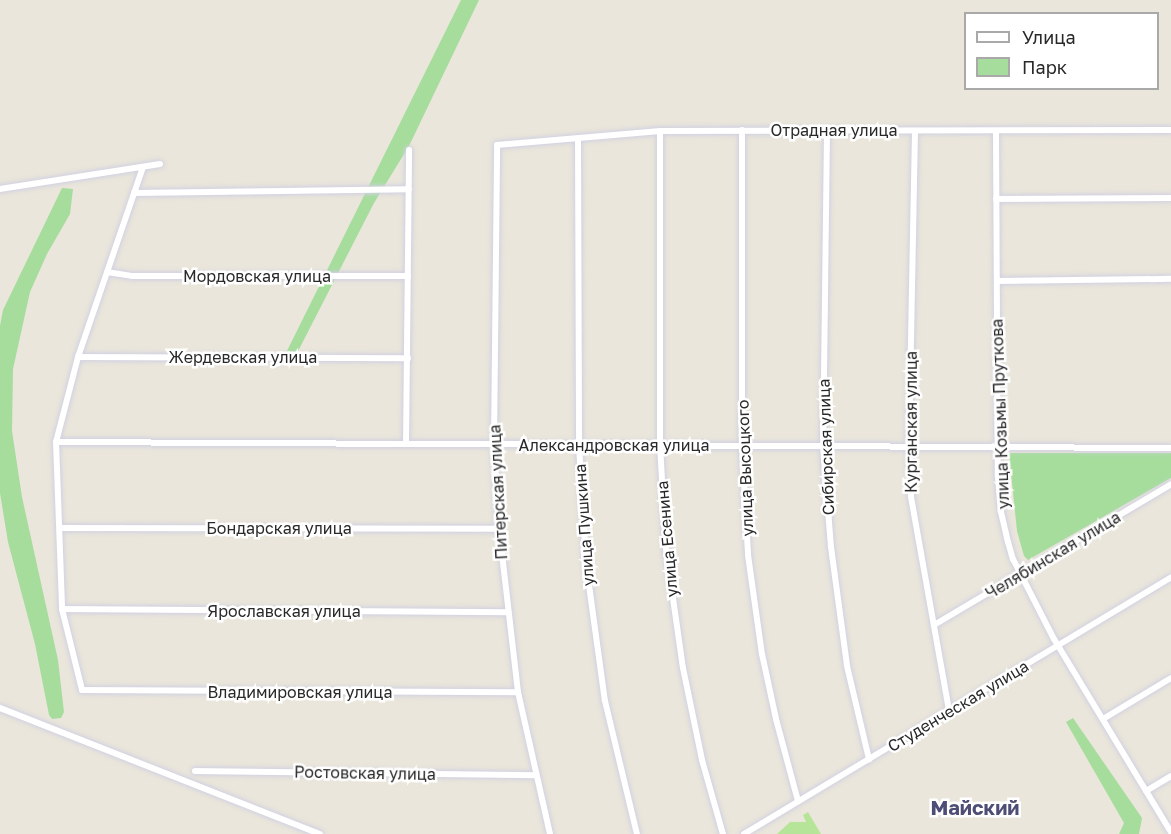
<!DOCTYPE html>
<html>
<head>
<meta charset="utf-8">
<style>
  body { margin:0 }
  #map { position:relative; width:1171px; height:834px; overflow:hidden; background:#eae6db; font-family:"Golos Text",sans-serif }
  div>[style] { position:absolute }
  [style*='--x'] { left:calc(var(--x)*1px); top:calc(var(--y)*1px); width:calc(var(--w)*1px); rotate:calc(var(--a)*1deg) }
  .green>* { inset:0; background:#a6dd9c }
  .pitch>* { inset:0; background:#b6e498 }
  .roads { filter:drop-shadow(0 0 2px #d1d1e1) drop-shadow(0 0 2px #d1d1e1) }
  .street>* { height:6px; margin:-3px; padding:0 3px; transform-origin:3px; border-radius:3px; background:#fff }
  span { translate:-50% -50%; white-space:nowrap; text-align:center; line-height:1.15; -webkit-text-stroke:5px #fff; paint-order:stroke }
  .street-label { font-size:16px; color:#292929 }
  .quarter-label { font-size:20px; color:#4d4d76; font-weight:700 }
  .legend { position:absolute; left:964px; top:12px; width:195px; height:78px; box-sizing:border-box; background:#fff; border:2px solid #a9a9a9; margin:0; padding:8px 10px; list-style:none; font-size:18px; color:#292929 }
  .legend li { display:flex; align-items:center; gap:12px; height:30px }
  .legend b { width:30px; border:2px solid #a9a9a9 }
</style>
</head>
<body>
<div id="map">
  <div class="green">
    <i style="clip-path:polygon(461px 0,479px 0,409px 146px,374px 203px,292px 363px,281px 363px)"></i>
    <i style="clip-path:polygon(62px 188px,73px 189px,70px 214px,47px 254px,30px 292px,13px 369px,12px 431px,22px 497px,58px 660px,64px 712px,61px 718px,52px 719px,49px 715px,35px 644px,8px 542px,0 493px,0 326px,3px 310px)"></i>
    <i style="clip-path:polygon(1009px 453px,1171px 453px,1171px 478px,1028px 560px,1024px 556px,1017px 531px)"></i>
    <i style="clip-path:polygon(1073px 718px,1142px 818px,1139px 834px,1119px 834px,1124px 823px,1066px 722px)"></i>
  </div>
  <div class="pitch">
    <i style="clip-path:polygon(808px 812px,821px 834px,777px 834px,790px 822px,806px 822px,803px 815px)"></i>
  </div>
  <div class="roads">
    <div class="street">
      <i style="--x:742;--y:130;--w:316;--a:90"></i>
      <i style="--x:742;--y:446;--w:109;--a:86.8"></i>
      <i style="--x:748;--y:555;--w:100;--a:82"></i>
      <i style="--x:762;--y:654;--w:66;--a:77.8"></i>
      <i style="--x:776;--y:719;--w:85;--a:75"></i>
      <i style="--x:660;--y:131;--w:314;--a:90"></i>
      <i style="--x:660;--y:445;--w:104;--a:86.7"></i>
      <i style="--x:666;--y:549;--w:120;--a:81.9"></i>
      <i style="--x:683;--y:668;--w:94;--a:78.3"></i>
      <i style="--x:702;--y:760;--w:77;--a:74.2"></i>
      <i style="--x:827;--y:131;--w:315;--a:90.7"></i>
      <i style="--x:823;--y:446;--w:101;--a:85.5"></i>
      <i style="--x:831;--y:547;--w:120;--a:82.3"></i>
      <i style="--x:847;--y:666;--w:96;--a:76.7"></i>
      <i style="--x:915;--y:131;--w:305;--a:91.1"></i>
      <i style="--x:909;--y:436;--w:61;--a:88.1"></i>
      <i style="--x:911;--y:497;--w:217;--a:79.9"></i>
      <i style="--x:996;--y:132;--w:345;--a:89.7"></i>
      <i style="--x:998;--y:477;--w:35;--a:85"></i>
      <i style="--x:1001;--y:512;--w:31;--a:77"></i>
      <i style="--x:1008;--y:542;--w:18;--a:74"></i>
      <i style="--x:1013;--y:559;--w:90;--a:62.9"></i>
      <i style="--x:1054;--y:639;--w:226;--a:58.8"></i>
      <i style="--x:578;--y:139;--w:306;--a:89.8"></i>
      <i style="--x:579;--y:445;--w:118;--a:86.6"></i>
      <i style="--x:586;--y:563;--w:139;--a:82.2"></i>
      <i style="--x:605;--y:701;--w:137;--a:76.5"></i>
      <i style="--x:143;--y:167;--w:201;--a:108.9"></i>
      <i style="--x:78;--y:357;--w:88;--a:104.5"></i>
      <i style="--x:56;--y:442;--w:167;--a:87.9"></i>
      <i style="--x:62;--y:609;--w:83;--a:76.1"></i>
      <i style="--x:82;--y:690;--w:436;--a:0.3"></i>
      <i style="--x:0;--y:189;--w:162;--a:-8.9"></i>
      <i style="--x:134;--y:193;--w:275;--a:-0.8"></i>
      <i style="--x:996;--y:199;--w:175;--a:-0.3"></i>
      <i style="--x:107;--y:272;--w:25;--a:9"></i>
      <i style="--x:132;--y:276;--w:276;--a:0"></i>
      <i style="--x:997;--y:281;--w:174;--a:-0.7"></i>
      <i style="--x:78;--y:357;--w:330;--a:0.2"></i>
      <i style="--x:56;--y:442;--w:1115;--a:0.31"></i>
      <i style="--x:406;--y:444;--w:294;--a:-89.4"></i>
      <i style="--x:60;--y:528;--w:439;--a:0.1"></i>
      <i style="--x:62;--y:609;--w:445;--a:0.4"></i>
      <i style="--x:934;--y:625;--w:276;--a:-30.7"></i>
      <i style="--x:0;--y:708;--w:344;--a:21.5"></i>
      <i style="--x:1103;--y:719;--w:79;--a:-31.1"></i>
      <i style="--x:195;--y:771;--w:341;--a:0.7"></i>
      <i style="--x:1146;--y:791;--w:29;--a:-31"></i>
      <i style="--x:550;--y:834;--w:146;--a:-102.7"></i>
      <i style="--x:518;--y:692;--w:164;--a:-96.6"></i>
      <i style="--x:499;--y:529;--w:85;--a:-93.4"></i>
      <i style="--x:494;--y:444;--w:299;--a:-89.4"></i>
      <i style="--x:497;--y:145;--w:164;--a:-4.9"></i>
      <i style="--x:660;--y:131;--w:511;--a:-0.11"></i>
      <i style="--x:744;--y:834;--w:498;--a:-31"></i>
    </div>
  </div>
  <div class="street-label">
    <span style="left:834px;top:130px">Отрадная улица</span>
    <span style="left:257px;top:276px">Мордовская улица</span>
    <span style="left:243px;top:357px">Жердевская улица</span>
    <span style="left:1000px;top:414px;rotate:-92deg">улица Козьмы Пруткова</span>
    <span style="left:911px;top:422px;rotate:-90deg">Курганская улица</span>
    <span style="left:614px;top:445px">Александровская улица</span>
    <span style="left:826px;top:447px;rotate:-92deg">Сибирская улица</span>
    <span style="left:745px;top:468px;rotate:-92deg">улица Высоцкого</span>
    <span style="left:498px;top:492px;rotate:-93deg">Питерская улица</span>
    <span style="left:584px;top:525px;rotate:-94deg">улица Пушкина</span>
    <span style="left:279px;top:528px">Бондарская улица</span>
    <span style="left:667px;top:539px;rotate:-95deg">улица Есенина</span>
    <span style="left:1053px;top:555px;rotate:-31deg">Челябинская улица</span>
    <span style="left:284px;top:611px">Ярославская улица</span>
    <span style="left:300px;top:692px">Владимировская улица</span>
    <span style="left:958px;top:706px;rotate:-31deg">Студенческая улица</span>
    <span style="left:365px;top:773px;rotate:1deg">Ростовская улица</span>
  </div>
  <div class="quarter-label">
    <span style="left:975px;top:807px">Майский</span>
  </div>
  <ul class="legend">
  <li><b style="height:8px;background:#fff"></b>Улица</li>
  <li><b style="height:16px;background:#a6dd9c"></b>Парк</li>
  </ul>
</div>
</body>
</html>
